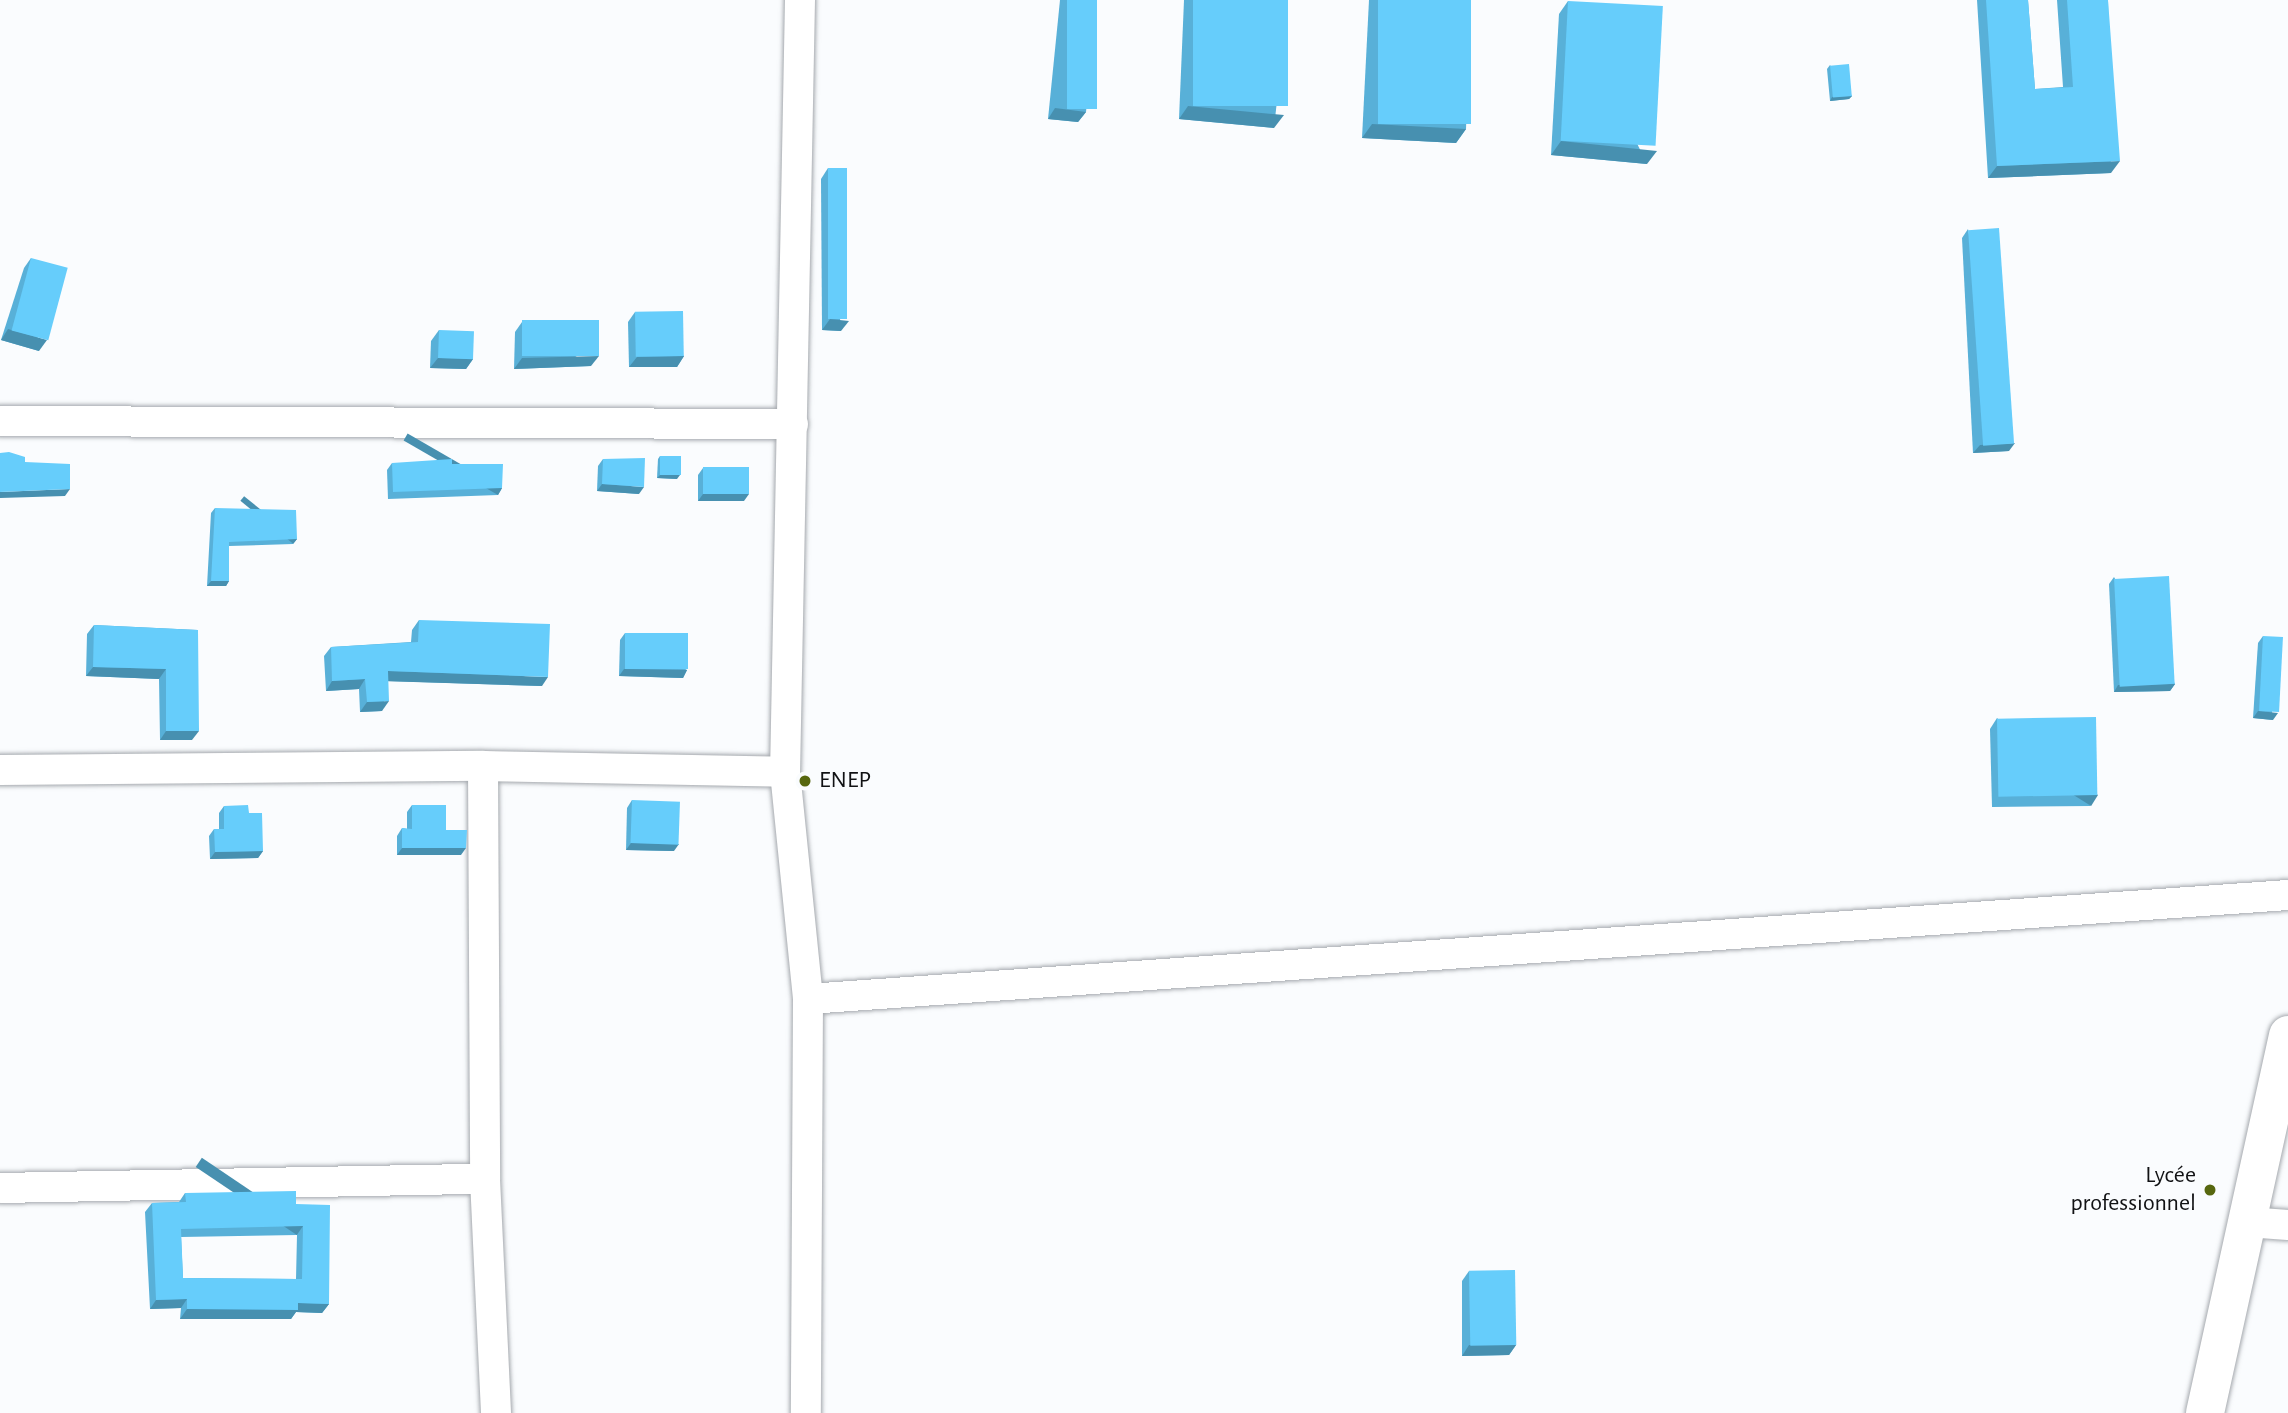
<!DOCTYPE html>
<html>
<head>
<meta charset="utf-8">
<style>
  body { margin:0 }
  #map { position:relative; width:2288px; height:1413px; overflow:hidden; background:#fafcfe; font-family:"Alegreya Sans",sans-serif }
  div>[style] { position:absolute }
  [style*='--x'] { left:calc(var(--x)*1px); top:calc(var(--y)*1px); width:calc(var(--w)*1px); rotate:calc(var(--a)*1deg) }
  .roads { filter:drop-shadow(0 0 2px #a5a9ae) drop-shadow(0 0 2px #a5a9ae) }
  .street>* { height:30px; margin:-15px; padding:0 15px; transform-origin:15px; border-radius:15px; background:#fff }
  .primary>* { height:38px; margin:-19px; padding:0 19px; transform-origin:19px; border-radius:19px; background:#fff }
  .wall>* { inset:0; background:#58b0d8 }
  .shaded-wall>* { inset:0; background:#4790b0; transform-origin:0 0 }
  .building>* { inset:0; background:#66cdfb; transform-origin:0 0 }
  .dots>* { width:19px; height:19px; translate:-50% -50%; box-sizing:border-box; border:4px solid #fafcfe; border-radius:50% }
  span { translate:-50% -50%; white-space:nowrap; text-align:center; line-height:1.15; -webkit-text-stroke:6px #fafcfe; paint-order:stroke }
  .poi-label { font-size:24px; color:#111214 }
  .left { translate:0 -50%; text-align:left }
  .right { translate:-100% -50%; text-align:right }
</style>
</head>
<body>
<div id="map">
  <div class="roads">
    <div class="street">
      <i style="--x:800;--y:0;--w:772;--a:91.11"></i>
      <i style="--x:785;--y:772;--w:228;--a:84.2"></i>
      <i style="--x:808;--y:999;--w:414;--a:90.3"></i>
      <i style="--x:0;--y:421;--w:793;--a:0.22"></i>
      <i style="--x:483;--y:766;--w:413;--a:89.7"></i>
      <i style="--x:485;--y:1179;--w:234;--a:87.3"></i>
      <i style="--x:0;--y:770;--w:483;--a:-0.5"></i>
      <i style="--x:483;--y:766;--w:302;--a:1.1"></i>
      <i style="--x:808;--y:999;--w:1484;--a:-4.02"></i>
      <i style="--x:0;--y:1188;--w:485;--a:-1.1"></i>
      <i style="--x:2247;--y:1222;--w:41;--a:4.2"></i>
    </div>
    <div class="primary">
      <i style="--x:2205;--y:1413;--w:387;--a:-77.6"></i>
    </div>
  </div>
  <div class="wall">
    <i style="clip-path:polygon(1060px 0,1097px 0,1086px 112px,1078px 122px,1048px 119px)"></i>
    <i style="clip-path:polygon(1184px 0,1288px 0,1274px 128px,1179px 119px)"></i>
    <i style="clip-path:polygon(1369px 0,1471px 0,1466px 129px,1456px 143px,1362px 138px)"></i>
    <i style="clip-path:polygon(1977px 0,2028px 0,2035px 89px,2063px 87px,2057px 0,2108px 0,2111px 173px,1988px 178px)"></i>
    <i style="clip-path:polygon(1568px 1px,1647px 164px,1551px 155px,1559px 14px)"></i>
    <i style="clip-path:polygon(1830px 65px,1852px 96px,1849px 99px,1830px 101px,1827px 69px)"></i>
    <i style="clip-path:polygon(828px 168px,841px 331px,822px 330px,821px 179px)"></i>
    <i style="clip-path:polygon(1968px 229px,2009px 451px,1973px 453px,1962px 238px)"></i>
    <i style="clip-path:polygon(31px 258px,39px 351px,1px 340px,24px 268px)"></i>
    <i style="clip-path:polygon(635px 312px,684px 356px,677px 367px,629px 367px,628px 322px)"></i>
    <i style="clip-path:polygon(522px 322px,591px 366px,514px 369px,515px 332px)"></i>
    <i style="clip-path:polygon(439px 330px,473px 359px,466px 369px,430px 368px,431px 341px)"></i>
    <i style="clip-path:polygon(660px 456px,677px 479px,657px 478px,658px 459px)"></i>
    <i style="clip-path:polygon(603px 459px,639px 494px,597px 491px,598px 466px)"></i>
    <i style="clip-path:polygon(392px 463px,452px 464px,502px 488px,498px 495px,388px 499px,387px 470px)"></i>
    <i style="clip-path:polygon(703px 468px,744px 501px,698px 501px,698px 475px)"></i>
    <i style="clip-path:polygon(215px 508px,297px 539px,293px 544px,229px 546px,229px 581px,226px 586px,207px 586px,211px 513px)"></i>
    <i style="clip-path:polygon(2114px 577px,2175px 684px,2170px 691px,2114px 692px,2109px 584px)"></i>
    <i style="clip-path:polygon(419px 620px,542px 686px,388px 681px,382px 711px,360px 712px,359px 689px,326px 691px,324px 656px,331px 647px,411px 642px,412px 630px)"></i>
    <i style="clip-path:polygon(94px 625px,198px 630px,192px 740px,160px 740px,159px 679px,86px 676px,87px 634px)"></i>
    <i style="clip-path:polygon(625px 633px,687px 670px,683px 678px,619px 676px,620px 640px)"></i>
    <i style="clip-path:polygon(2263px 636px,2273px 720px,2253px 718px,2258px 643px)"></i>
    <i style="clip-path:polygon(1997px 718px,2091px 806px,1992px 807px,1990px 729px)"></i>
    <i style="clip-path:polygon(632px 800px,674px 851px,626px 850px,627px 808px)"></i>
    <i style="clip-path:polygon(412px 805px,446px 830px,461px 855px,397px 855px,397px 836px,402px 828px,407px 829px,407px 812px)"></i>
    <i style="clip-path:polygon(224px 806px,249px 813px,263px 851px,258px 858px,210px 859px,209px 836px,214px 829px,219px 829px,219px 813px)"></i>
    <i style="clip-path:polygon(evenodd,185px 1193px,296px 1204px,329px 1304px,322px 1313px,296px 1312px,291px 1319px,180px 1319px,181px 1308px,150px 1309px,145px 1212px,152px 1203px,179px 1202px,185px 1193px,297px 1235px,296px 1279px,183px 1278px,181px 1237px,297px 1235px)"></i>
    <i style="clip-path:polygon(1469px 1271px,1516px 1345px,1509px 1355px,1462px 1356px,1462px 1281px)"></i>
  </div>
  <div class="shaded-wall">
    <i style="clip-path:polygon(1852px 96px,1849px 99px,1830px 101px,1832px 97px)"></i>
    <i style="clip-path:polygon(1188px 106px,1284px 115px,1274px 128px,1179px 119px)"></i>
    <i style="clip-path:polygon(1055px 108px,1086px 112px,1078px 122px,1048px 119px)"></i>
    <i style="clip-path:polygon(1372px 124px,1466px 129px,1456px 143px,1362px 138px)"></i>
    <i style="clip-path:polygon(1561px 141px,1657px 151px,1647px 164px,1551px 155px)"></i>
    <i style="clip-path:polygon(2120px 161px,2111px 173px,1988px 178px,1997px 166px)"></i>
    <i style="clip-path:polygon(830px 319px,849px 321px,841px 331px,822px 330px)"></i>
    <i style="clip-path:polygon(8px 329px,47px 340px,39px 351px,1px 340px)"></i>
    <i style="clip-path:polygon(599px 356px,591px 366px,514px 369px,522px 358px)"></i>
    <i style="clip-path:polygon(684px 356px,677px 367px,629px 367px,637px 357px)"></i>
    <i style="clip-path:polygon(438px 358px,473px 359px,466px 369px,430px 368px)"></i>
    <i style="clip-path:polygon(2015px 443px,2009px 451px,1973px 453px,1980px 445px)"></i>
    <i style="clip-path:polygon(660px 475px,680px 475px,677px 479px,657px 478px)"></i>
    <i style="clip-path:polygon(602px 484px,644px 487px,639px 494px,597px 491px)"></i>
    <i style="left:502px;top:488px;width:8px;height:109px;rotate:120deg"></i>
    <i style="clip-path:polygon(70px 489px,65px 496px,0 498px,0 492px)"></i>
    <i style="clip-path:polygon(703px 494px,749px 494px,744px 501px,698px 501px)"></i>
    <i style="left:297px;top:539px;width:6px;height:68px;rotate:129deg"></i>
    <i style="clip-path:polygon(211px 581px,229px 581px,226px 586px,207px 586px)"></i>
    <i style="clip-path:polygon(93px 667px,166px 669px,159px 679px,86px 676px)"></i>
    <i style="clip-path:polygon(624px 669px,687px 670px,683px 678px,619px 676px)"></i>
    <i style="clip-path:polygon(388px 671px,548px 677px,542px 686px,381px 681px)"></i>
    <i style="clip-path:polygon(365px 679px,359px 689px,326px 691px,332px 681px)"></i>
    <i style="clip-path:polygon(2175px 684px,2170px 691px,2114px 692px,2118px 685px)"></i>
    <i style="clip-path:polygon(389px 701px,382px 711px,360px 712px,367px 702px)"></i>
    <i style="clip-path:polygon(2258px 711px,2278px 713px,2273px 720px,2253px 718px)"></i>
    <i style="clip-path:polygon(166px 731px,199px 731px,192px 740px,160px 740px)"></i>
    <i style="left:2098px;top:795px;width:13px;height:99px;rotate:122deg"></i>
    <i style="clip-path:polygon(631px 843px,679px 844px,674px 851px,626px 850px)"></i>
    <i style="clip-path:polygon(402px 848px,466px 848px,461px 855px,397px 855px)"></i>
    <i style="clip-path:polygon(263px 851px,258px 858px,210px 859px,215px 852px)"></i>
    <i style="left:303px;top:1226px;width:11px;height:122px;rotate:124deg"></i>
    <i style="clip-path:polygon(187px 1299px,181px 1308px,150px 1309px,156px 1300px)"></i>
    <i style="clip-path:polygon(298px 1303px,329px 1304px,322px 1313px,296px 1312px,291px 1319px,180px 1319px,187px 1309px)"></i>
    <i style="clip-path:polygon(1469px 1345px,1516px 1345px,1509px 1355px,1462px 1356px)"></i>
  </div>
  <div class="building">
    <i style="left:1067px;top:0;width:30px;height:109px"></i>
    <i style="left:1193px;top:0;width:95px;height:106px"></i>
    <i style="left:1378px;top:0;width:93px;height:124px"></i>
    <i style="clip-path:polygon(1986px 0,2028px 0,2035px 89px,2073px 87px,2067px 0,2108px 0,2120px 161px,1997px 166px)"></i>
    <i style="left:1568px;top:1px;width:95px;height:140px;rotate:3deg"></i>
    <i style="left:1849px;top:64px;width:32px;height:19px;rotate:85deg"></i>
    <i style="left:828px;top:168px;width:19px;height:151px"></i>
    <i style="left:1999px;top:228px;width:216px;height:31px;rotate:86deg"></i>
    <i style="left:31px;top:258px;width:38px;height:75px;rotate:15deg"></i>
    <i style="left:683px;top:311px;width:45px;height:48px;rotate:89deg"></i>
    <i style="left:599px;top:320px;width:36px;height:77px;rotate:90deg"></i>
    <i style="left:439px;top:330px;width:35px;height:28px;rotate:2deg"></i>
    <i style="clip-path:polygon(9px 452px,25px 457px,25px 462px,70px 464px,70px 489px,0 492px,0 453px)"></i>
    <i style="left:660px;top:456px;width:21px;height:19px"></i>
    <i style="clip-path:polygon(645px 458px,644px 487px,602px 484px,603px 459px)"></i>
    <i style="clip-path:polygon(452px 459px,452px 464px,503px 464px,502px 488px,393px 492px,392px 463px)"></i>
    <i style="left:749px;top:467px;width:27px;height:46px;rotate:90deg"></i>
    <i style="clip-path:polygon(215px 508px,296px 510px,297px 539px,229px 542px,229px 581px,211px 581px)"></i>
    <i style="left:2169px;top:576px;width:108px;height:55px;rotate:87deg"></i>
    <i style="clip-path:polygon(419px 620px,550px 624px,548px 677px,388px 671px,389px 701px,367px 702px,365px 679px,332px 681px,331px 647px,418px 642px)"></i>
    <i style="clip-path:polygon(94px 625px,198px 630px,199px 731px,166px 731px,166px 669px,93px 667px)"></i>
    <i style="left:625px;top:633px;width:63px;height:36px"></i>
    <i style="left:2263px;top:636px;width:20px;height:75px;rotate:3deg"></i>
    <i style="left:2096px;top:717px;width:78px;height:99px;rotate:89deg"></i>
    <i style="left:632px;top:800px;width:48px;height:43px;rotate:2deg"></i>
    <i style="clip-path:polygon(248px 805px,249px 813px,262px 813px,263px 851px,215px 852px,214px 829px,224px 829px,224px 806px)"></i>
    <i style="clip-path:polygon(412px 805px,446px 805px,446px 830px,467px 830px,466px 848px,402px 848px,402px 828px,412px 829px)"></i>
    <i style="clip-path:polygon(evenodd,296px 1191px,296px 1204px,330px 1205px,329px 1304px,298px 1303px,298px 1310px,187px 1309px,187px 1299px,156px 1300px,152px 1203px,186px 1202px,185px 1193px,296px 1191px,303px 1226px,302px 1279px,183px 1278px,181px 1229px,303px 1226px)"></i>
    <i style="left:1515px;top:1270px;width:75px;height:46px;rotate:89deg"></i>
  </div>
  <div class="dots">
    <i style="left:805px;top:781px;background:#57670f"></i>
    <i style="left:2210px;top:1190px;background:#57670f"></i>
  </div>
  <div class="poi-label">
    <span class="left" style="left:819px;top:781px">ENEP</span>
    <span class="right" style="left:2196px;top:1190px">Lycée<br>professionnel</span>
  </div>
</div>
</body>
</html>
